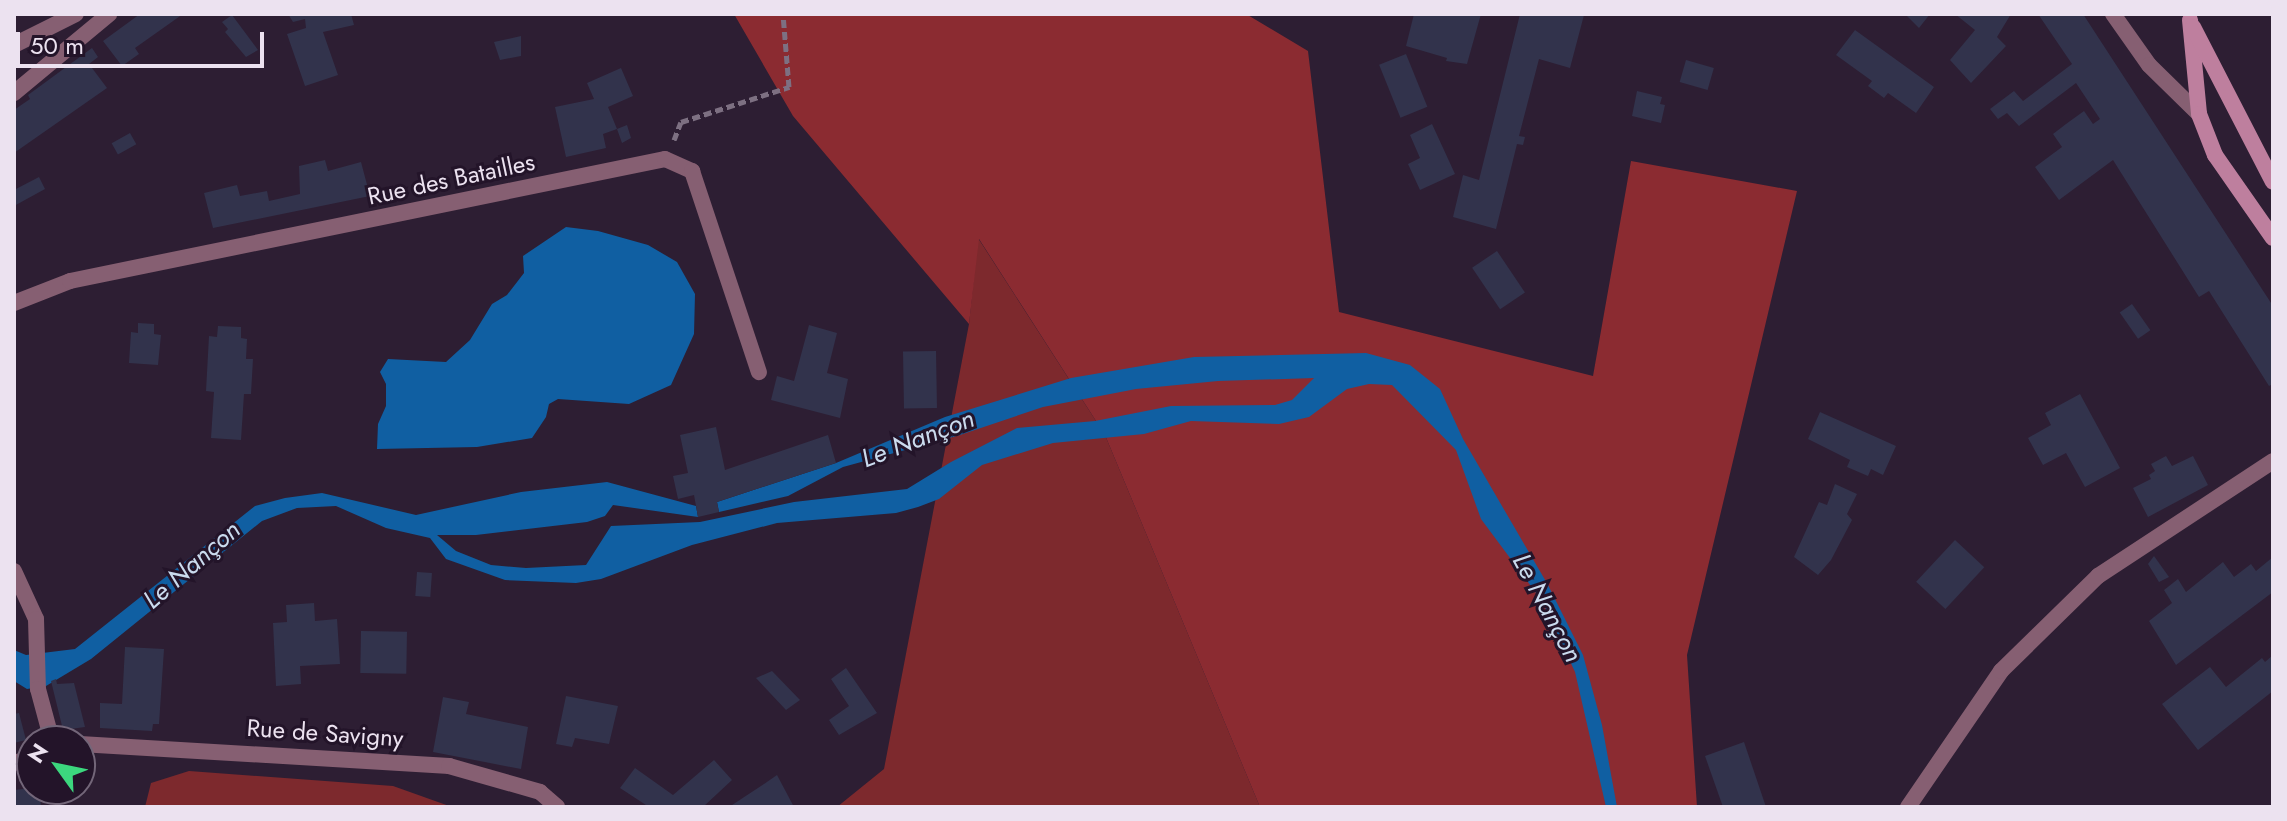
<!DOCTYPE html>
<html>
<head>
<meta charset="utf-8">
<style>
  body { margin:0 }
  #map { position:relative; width:2287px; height:821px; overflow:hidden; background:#2d1e33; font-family:Jost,sans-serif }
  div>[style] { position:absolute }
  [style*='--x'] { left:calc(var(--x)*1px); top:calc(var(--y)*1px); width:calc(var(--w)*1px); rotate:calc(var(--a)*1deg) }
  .green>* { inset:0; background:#7d292d }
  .forest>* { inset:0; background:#8b2b31 }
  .water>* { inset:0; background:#105fa2 }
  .building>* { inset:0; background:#32334c; transform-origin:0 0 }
  .path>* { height:5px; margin-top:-2.5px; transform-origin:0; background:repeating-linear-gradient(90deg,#7d7082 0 8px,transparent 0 12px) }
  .service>* { height:16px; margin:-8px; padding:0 8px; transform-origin:8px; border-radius:8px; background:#865f72 }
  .minor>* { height:16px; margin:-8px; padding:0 8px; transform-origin:8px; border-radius:8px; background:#865f72 }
  .tertiary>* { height:16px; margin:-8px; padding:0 8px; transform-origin:8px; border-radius:8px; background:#865f72 }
  .secondary>* { height:16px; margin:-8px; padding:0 8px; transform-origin:8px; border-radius:8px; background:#be7f9e }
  span { translate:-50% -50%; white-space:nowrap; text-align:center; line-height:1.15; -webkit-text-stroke:6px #231429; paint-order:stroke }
  .street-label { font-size:24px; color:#ece2f0 }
  .water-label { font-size:26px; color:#cadbee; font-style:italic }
  .frame { position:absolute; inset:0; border:16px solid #ece2f0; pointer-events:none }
  .north { position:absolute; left:16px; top:725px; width:80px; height:80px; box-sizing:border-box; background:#231429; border:2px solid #736679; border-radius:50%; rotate:303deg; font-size:22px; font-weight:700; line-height:32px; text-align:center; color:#ece2f0 }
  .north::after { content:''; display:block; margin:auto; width:28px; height:36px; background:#3cd77e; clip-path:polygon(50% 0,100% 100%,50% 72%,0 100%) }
  .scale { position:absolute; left:16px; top:32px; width:248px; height:36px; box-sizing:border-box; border:4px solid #ece2f0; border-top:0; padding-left:10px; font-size:24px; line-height:28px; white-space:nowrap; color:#ece2f0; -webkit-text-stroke:6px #231429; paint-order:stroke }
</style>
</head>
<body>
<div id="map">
  <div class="green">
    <i style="clip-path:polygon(978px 238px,1105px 435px,1260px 807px,837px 807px,884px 769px,969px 324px)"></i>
    <i style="clip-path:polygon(189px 771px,393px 786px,452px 807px,145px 807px,151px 783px)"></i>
  </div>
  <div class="forest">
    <i style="clip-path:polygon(734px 14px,1246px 14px,1308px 51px,1339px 312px,1593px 376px,1631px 161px,1797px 191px,1687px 655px,1697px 807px,1260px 807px,1105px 435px,979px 239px,969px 324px,793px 116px)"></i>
  </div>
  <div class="water">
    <i style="clip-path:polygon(566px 227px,598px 231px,648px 245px,677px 262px,695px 294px,694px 334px,671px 385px,629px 404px,558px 399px,549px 404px,546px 417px,532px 438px,477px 447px,377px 449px,378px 424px,386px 406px,386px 384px,380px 372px,388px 359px,446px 362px,470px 340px,492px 304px,507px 295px,524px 273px,523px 256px)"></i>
    <i style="clip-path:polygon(1366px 353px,1410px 365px,1440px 389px,1463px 439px,1548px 585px,1583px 655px,1602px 725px,1617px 807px,1606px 807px,1575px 672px,1542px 601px,1481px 519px,1456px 450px,1392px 385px,1369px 384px,1347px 389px,1309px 417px,1279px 424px,1191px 421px,1144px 434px,1053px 443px,982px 465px,939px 499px,918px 507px,896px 513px,777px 523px,692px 545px,601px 579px,576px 583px,505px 580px,446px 559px,430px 538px,386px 528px,336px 506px,297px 508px,262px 521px,91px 659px,46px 686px,27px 689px,14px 681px,14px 650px,26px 655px,75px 649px,255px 506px,285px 498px,322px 493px,416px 515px,521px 492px,607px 482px,696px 506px,698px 517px,613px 505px,605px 516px,587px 522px,476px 535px,437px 535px,456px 551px,491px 565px,526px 568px,586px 565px,611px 526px,700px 522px,794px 502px,907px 489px,951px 462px,1017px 428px,1095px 421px,1171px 406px,1275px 405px,1292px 400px,1314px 378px,1218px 381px,1136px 389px,1043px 407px,960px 435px,843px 467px,788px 496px,719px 512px,717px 502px,836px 463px,945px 417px,1071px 378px,1194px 357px)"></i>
  </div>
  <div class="building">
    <i style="clip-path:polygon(140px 14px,183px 14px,135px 48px,139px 54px,122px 66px,103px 41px)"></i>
    <i style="clip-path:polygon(288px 14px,351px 14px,354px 25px,323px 32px,338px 75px,305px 86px,287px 34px,306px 28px,305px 19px,293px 22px)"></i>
    <i style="clip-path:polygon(1414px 14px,1481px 14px,1467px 64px,1446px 61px,1447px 58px,1406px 46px)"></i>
    <i style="clip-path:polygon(1520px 14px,1584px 15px,1570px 68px,1539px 59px,1519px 136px,1525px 137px,1523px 145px,1517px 144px,1496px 229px,1453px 217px,1463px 175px,1479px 180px)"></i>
    <i style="clip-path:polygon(1905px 14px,1930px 14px,1919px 28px)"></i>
    <i style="clip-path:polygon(1955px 14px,2011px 14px,1997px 37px,2006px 46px,1971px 83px,1950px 60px,1975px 30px)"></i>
    <i style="clip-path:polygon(2038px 14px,2083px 14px,2273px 306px,2273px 384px,2269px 386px,2209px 291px,2199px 297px,2113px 160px,2059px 200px,2035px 167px,2062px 147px,2053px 134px,2066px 124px,2084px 111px,2093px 124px,2100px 119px,2076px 83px,2019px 126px,2007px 113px,1998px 119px,1990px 109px,2014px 91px,2023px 101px,2072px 64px)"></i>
    <i style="clip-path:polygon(232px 15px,258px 50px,246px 57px,225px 32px,228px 29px,222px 22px)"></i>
    <i style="clip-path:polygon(1855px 30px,1934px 87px,1916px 113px,1888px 93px,1884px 98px,1868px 86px,1872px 81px,1836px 55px)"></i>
    <i style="clip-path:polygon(521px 36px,521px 56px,500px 60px,494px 42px)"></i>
    <i style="clip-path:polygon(92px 48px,98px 57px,89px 64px,107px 88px,14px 153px,14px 110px,30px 99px,28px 95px)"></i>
    <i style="left:1406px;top:54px;width:57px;height:29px;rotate:68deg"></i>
    <i style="left:1686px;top:60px;width:29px;height:23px;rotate:16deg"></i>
    <i style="clip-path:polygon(621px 68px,633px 96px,608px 107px,617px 129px,627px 125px,631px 138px,622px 143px,617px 129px,603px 134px,606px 148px,566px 157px,555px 107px,594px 99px,587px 83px)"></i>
    <i style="clip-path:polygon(1637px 91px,1662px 97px,1660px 104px,1665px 105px,1661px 123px,1632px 116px)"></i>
    <i style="clip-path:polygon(1432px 124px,1455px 174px,1420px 190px,1408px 164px,1420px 158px,1410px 135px)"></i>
    <i style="left:130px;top:133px;width:13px;height:21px;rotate:61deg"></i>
    <i style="clip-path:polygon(325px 160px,328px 171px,361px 162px,370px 196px,213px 228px,204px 193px,237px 185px,240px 196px,267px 191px,269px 201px,300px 194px,299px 166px)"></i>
    <i style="clip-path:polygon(39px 177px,45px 189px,14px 206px,14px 190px)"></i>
    <i style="left:1497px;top:251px;width:50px;height:30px;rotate:56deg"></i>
    <i style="left:2132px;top:304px;width:32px;height:15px;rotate:55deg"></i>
    <i style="clip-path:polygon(138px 323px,154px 324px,154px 334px,161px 335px,158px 365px,129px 363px,131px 332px,138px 333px)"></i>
    <i style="clip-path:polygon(809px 325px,837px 333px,827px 373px,848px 379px,840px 418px,771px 400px,777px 376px,794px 381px)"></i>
    <i style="clip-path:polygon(218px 326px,241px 327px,241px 338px,247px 339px,246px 359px,253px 359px,251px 394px,244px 394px,241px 440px,211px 438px,214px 392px,206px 391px,209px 336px,217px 337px)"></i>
    <i style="left:936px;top:351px;width:57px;height:33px;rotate:89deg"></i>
    <i style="clip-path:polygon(2080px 394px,2120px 468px,2085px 487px,2066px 453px,2043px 465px,2028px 438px,2051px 425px,2045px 413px)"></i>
    <i style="clip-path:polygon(1820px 412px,1896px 446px,1883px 475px,1871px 469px,1868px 476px,1847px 467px,1850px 460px,1808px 439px)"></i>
    <i style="clip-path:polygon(716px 427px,725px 470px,828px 435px,836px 463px,717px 502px,719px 512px,698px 517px,694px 495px,678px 499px,673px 476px,688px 473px,680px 435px)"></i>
    <i style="clip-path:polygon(2166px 456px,2172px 466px,2193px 456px,2208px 485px,2148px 517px,2133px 488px,2151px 479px,2149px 475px,2155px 471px,2151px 464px)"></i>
    <i style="clip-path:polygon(1835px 484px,1857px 494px,1847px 514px,1852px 520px,1831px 560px,1818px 575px,1794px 557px,1819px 502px,1827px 505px)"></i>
    <i style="left:1955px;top:540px;width:40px;height:57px;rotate:43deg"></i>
    <i style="clip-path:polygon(2154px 556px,2169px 577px,2159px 582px,2148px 564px)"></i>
    <i style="clip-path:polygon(2273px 557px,2273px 592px,2176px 665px,2149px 621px,2172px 603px,2164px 590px,2178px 579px,2186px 592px,2223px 562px,2234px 577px,2251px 564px,2256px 571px)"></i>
    <i style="left:417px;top:572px;width:15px;height:24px;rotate:4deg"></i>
    <i style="clip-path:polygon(314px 603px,315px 621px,337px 619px,340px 664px,300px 666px,301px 684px,276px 686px,273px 623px,287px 622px,286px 605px)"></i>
    <i style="left:361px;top:631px;width:46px;height:42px;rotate:1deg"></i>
    <i style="clip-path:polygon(125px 647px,164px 649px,159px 724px,153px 724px,152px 731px,100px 728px,100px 703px,122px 704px)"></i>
    <i style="clip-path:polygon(2273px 655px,2273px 691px,2198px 750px,2162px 704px,2210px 667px,2226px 687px,2262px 658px,2265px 662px)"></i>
    <i style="clip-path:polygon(846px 668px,877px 713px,839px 735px,829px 720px,849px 706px,831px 679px)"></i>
    <i style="clip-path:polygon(772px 671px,800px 700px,786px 710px,756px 678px)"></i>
    <i style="clip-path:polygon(56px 679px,57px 684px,74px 683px,85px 727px,63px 730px,51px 681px)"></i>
    <i style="clip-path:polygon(566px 696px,618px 706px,609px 744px,575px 738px,572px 747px,556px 744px)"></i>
    <i style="clip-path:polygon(443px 697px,469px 702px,466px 714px,528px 727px,521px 769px,433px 752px)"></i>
    <i style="clip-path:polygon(19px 713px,26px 740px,14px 743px,14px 714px)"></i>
    <i style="clip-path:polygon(1744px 742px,1766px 807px,1723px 807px,1705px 756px)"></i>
    <i style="clip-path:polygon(714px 760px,732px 780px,703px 807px,649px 807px,620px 788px,635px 768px,673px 795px)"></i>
    <i style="clip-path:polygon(777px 775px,794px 807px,729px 807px,764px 784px)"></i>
    <i style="clip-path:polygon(32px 788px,40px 795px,41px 807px,14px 807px,14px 790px)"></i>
  </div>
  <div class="path">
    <i style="--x:674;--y:140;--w:19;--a:-69"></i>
    <i style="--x:681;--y:122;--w:114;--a:-18"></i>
    <i style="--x:789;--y:87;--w:73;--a:-94.7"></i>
  </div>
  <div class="service">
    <i style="--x:14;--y:571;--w:53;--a:65.4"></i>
    <i style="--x:36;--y:619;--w:70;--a:88.4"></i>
    <i style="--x:38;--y:689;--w:54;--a:74.9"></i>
  </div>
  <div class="minor">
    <i style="--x:2113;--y:14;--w:62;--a:54.8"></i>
    <i style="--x:2149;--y:65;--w:70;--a:44.4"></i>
    <i style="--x:14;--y:45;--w:69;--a:-26.6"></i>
    <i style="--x:14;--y:93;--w:124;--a:-39.7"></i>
    <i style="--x:14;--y:303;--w:60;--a:-21.4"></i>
    <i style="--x:70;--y:281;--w:607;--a:-11.59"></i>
    <i style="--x:665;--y:159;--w:30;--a:24"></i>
    <i style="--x:692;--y:171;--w:212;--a:71.6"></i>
    <i style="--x:80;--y:744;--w:370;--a:3.4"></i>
    <i style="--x:449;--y:766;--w:95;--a:15.9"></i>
    <i style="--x:540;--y:792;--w:23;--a:41"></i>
    <i style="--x:14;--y:763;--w:19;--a:-16"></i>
  </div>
  <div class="tertiary">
    <i style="--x:1908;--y:807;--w:165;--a:-55.6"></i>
    <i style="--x:2001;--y:671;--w:136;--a:-44.4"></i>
    <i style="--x:2098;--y:576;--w:209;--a:-33.3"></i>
  </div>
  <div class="secondary">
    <i style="--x:2190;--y:20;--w:94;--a:84.5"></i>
    <i style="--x:2199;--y:114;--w:44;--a:68.7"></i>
    <i style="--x:2215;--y:155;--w:101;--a:55.1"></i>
    <i style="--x:2193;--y:27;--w:174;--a:62.7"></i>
  </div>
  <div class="street-label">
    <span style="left:451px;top:179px;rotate:-12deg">Rue des Batailles</span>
    <span style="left:325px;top:733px;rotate:4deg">Rue de Savigny</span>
  </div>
  <div class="water-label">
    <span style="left:918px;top:439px;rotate:-21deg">Le Nançon</span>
    <span style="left:192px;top:565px;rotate:-41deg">Le Nançon</span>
    <span style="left:1547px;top:608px;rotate:62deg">Le Nançon</span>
  </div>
  <div class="frame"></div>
  <div class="north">N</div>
  <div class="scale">50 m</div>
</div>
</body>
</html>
